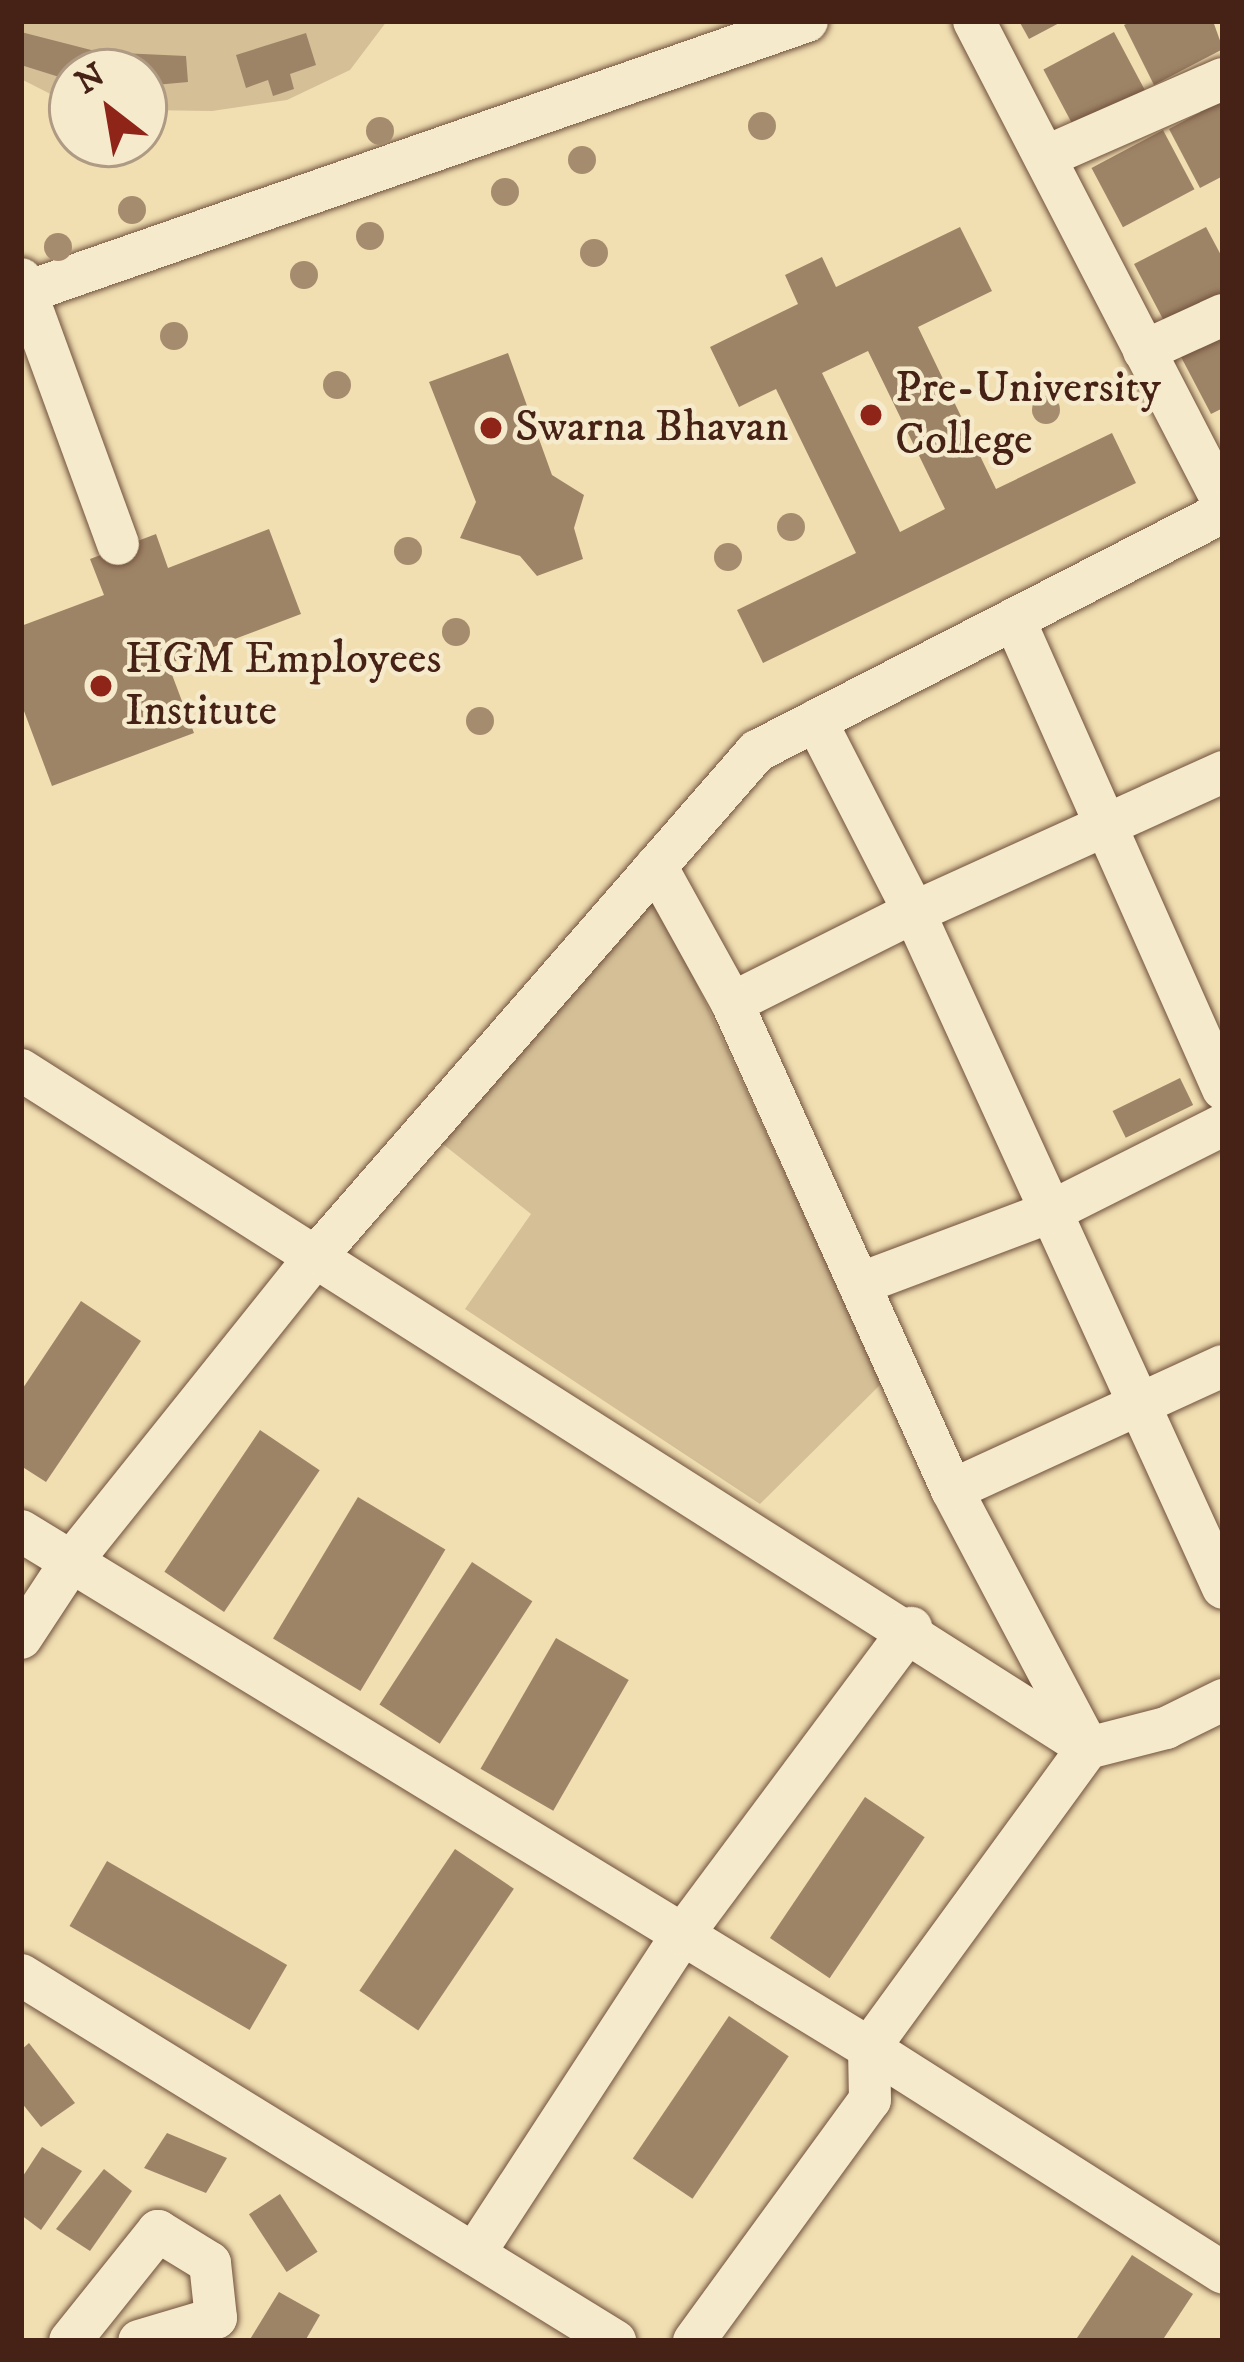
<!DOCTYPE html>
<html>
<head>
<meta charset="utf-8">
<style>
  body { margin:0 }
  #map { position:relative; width:1244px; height:2362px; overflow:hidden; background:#f1dfb2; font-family:"IM FELL DW Pica",serif }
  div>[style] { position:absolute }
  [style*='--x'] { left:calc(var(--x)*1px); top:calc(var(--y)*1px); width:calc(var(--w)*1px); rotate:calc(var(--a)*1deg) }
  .green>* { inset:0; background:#d4bf97 }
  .building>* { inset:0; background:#9e8467; transform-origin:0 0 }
  .roads { filter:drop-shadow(0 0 3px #70513c) drop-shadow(0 0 3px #70513c) }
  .minor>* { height:42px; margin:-21px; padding:0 21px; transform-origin:21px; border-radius:21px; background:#f6eacd }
  .trees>* { width:28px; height:28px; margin:-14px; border-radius:50%; background:#a68c6e }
  .dots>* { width:33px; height:33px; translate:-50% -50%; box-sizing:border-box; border:6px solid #f6eacd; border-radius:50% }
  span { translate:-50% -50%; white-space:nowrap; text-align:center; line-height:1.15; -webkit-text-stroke:9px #f6eacd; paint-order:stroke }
  .poi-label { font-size:45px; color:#452215 }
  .left { translate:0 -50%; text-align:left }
  .frame { position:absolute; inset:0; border:24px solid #452215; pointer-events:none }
  .north { position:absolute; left:48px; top:48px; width:120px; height:120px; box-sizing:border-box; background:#f6eacd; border:3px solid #af9a83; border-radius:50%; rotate:329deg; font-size:33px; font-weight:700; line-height:48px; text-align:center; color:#452215 }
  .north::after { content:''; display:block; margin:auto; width:42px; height:54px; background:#8f2418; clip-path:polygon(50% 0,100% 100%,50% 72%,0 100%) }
</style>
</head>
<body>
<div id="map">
  <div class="green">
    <i style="clip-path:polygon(21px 21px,387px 21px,350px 70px,287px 100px,212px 111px,144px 110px,144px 72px,72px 72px,72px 105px,21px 79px)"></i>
    <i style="clip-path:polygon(654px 892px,882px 1383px,760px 1504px,465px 1309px,531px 1214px,439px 1141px)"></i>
  </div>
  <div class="building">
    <i style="clip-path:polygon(1019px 21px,1063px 21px,1029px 39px)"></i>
    <i style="clip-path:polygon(1132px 21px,1213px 21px,1223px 49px,1154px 85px,1124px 25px)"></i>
    <i style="clip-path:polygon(21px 32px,99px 52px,186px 56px,188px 82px,144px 86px,144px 72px,72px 72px,72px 81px,21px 65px)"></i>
    <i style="left:1114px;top:32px;width:67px;height:80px;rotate:62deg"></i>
    <i style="clip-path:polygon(306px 33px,316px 65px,290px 74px,294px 89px,273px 96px,268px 80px,246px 88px,236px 55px)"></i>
    <i style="clip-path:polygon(1223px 100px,1223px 176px,1200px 188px,1169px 129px)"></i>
    <i style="left:1163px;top:130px;width:67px;height:81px;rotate:62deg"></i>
    <i style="clip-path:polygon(evenodd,960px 227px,992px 291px,918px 327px,996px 489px,1112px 433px,1136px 483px,763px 663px,737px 610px,856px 553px,776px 389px,739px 407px,710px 347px,798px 304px,785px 275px,822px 257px,836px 287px,960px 227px,868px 351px,945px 509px,900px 532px,822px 373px,868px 351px)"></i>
    <i style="clip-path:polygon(1206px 227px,1223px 259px,1223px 293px,1165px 323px,1134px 264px)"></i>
    <i style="clip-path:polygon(1223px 333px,1223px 408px,1211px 414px,1180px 355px)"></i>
    <i style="clip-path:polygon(508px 353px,552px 475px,584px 495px,574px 528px,583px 559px,537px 576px,520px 556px,460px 538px,476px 502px,429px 382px)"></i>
    <i style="clip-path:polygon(269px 529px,301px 614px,168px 664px,194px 733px,52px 786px,21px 703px,21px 626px,104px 595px,90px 559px,156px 534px,168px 568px)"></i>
    <i style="left:1180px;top:1078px;width:30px;height:75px;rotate:64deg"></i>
    <i style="clip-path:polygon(81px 1301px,141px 1341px,46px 1482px,21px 1466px,21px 1391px)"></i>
    <i style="left:260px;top:1430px;width:72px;height:171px;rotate:34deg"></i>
    <i style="left:358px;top:1497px;width:102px;height:165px;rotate:31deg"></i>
    <i style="left:472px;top:1562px;width:72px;height:170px;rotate:33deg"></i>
    <i style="left:556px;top:1638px;width:84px;height:151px;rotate:30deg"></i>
    <i style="left:865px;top:1797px;width:72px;height:170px;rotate:34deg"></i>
    <i style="left:455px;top:1849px;width:71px;height:171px;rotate:34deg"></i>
    <i style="left:107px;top:1861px;width:208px;height:75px;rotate:30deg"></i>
    <i style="left:729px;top:2016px;width:72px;height:172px;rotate:34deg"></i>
    <i style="clip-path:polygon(29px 2043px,75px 2103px,41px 2127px,21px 2102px,21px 2050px)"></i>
    <i style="clip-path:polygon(167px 2133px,227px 2158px,206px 2193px,144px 2168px)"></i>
    <i style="clip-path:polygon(42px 2147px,82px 2171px,41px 2230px,21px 2215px,21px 2179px)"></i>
    <i style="clip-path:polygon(104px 2169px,132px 2191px,90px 2251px,56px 2229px)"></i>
    <i style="left:280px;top:2194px;width:69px;height:37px;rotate:57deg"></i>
    <i style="clip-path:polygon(1132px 2255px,1193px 2294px,1162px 2341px,1075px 2341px)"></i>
    <i style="clip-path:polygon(279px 2292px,320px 2315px,305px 2341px,249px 2341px)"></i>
  </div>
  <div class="roads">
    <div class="minor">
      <i style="--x:974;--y:21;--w:542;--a:62.63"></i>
      <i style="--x:1045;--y:157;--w:194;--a:-23.7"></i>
      <i style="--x:21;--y:279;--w:282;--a:69.9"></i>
      <i style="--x:21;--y:294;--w:832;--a:-19.15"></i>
      <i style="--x:1144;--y:351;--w:87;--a:-24.5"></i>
      <i style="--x:1014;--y:619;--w:514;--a:66.03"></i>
      <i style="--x:1223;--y:772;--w:339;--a:155.6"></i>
      <i style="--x:914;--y:912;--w:743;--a:65.43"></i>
      <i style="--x:656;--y:866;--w:157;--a:61"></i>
      <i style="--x:732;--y:1003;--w:203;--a:-26.6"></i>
      <i style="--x:914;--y:912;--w:215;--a:-117.2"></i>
      <i style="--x:732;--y:1003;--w:534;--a:65.69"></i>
      <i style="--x:952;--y:1490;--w:286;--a:62.1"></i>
      <i style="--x:21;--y:1070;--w:1264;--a:32.43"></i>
      <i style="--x:859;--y:1284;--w:202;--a:-20.6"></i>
      <i style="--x:1048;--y:1213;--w:196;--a:-26.7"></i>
      <i style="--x:952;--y:1490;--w:298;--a:-24.6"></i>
      <i style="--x:21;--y:1531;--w:993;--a:31.37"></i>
      <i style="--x:869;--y:2048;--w:371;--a:-53.9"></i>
      <i style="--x:1088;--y:1748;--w:81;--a:-14.4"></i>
      <i style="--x:1166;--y:1728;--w:64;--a:-26.2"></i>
      <i style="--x:21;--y:1638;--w:91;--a:-56.7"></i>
      <i style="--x:71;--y:1562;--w:395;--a:-51.3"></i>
      <i style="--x:318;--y:1254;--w:668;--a:-48.89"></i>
      <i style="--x:757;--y:751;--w:524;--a:-27.15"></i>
      <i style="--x:21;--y:1975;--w:698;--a:31.64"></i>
      <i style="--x:474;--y:2254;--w:382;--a:-56.9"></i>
      <i style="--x:683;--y:1934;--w:382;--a:-53.3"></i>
      <i style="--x:70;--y:2341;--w:141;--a:-51.3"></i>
      <i style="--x:158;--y:2231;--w:61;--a:31.6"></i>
      <i style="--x:210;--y:2263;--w:55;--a:83.8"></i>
      <i style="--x:216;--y:2318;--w:80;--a:163.4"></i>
      <i style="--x:694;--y:2341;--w:298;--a:-53.9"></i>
      <i style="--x:870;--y:2100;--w:52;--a:-91.1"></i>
      <i style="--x:869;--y:2048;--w:419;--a:32.4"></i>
    </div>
  </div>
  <div class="trees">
    <i style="left:762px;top:126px"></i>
    <i style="left:380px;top:131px"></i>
    <i style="left:582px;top:160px"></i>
    <i style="left:505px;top:192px"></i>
    <i style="left:132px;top:210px"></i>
    <i style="left:370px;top:236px"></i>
    <i style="left:58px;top:247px"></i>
    <i style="left:594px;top:253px"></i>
    <i style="left:304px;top:275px"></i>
    <i style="left:174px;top:336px"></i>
    <i style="left:337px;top:385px"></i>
    <i style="left:1046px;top:410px"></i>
    <i style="left:791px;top:527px"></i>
    <i style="left:408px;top:551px"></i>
    <i style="left:728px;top:557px"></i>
    <i style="left:456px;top:632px"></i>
    <i style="left:480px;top:721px"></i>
  </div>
  <div class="dots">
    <i style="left:871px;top:415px;background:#8f2418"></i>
    <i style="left:491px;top:428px;background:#8f2418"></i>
    <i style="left:101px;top:686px;background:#8f2418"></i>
  </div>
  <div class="poi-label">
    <span class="left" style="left:895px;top:415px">Pre-University<br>College</span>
    <span class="left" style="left:515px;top:428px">Swarna Bhavan</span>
    <span class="left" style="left:125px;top:686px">HGM Employees<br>Institute</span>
  </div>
  <div class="frame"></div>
  <div class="north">N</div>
</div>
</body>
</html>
